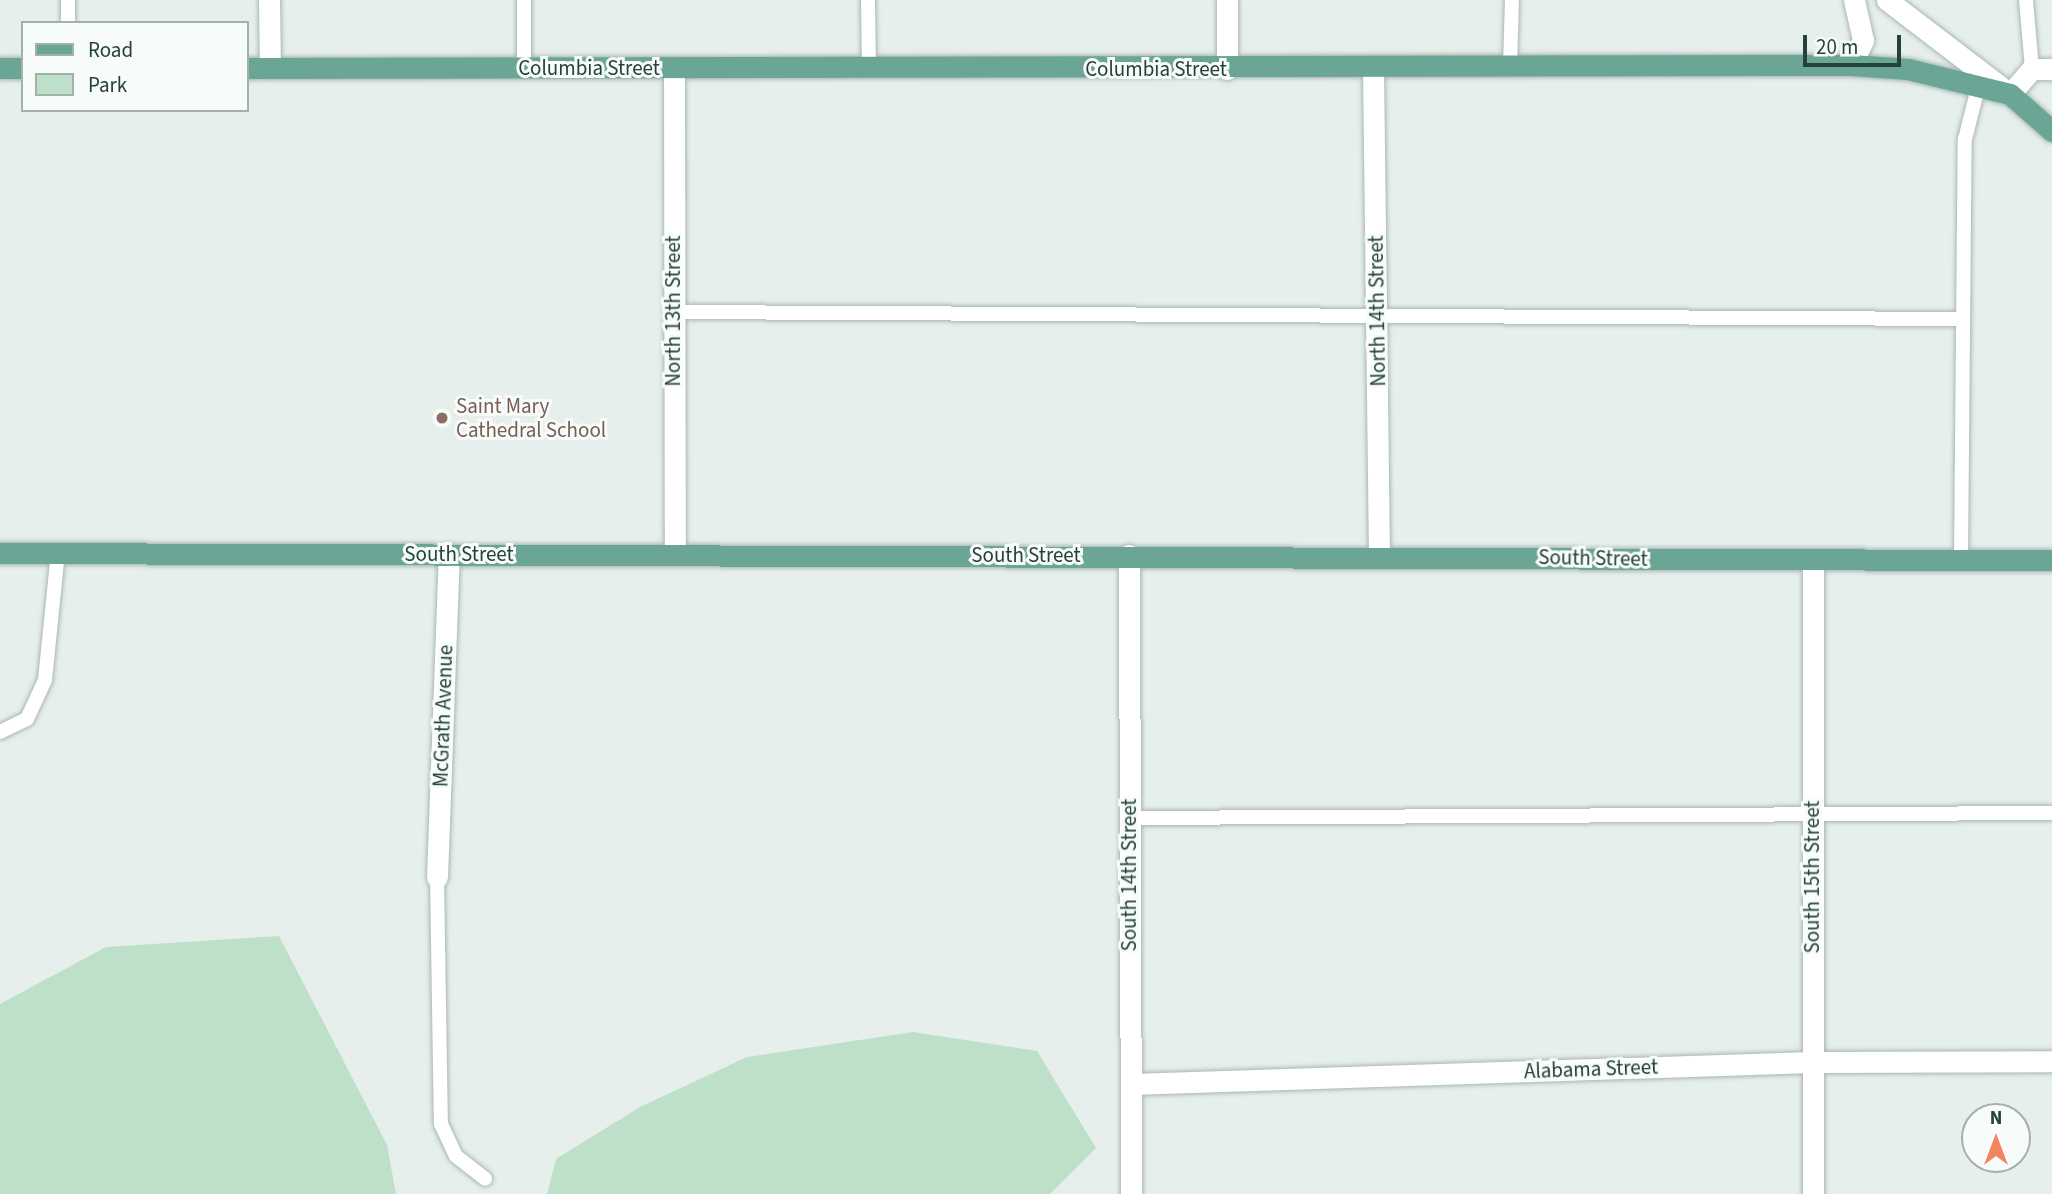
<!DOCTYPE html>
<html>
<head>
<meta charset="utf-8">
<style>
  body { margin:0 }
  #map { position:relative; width:2052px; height:1194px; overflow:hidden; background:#e6efeb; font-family:"Source Sans 3",sans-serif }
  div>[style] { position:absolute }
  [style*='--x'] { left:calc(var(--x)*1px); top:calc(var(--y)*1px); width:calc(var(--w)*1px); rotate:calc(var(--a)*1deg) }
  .green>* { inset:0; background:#bfe0c8 }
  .roads { filter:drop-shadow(0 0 2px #a8b8b2) drop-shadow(0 0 2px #a8b8b2) }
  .lane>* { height:14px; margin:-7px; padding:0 7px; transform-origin:7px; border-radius:7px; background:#fff }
  .street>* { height:21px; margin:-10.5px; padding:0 10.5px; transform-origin:10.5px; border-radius:10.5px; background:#fff }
  .primary>* { height:21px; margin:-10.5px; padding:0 10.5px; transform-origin:10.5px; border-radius:10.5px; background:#6aa596 }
  .dots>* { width:19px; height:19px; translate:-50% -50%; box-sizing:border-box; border:4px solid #f7fbf9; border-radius:50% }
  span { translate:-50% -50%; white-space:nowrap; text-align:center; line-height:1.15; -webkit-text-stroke:6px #f7fbf9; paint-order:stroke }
  .street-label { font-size:21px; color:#24423a }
  .education-label { font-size:21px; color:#785e54 }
  .left { translate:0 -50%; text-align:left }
  .legend { position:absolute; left:21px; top:21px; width:228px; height:91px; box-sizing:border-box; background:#f7fbf9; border:2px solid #a3b1ad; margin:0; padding:9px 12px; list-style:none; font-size:21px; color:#24423a }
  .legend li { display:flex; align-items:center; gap:14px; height:35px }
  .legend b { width:35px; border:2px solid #a3b1ad }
  .north { position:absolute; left:1961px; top:1103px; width:70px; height:70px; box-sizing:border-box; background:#f7fbf9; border:2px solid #a3b1ad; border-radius:50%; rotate:0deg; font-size:19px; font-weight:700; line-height:28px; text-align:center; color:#24423a }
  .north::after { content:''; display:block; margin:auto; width:24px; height:32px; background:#f4845f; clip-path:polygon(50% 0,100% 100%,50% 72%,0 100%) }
  .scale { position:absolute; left:1803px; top:35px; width:98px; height:32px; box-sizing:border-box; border:4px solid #24423a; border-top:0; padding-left:9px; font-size:21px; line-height:24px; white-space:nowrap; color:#24423a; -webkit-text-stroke:5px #f7fbf9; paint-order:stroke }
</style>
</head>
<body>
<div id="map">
  <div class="green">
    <i style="clip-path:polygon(279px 936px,387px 1145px,396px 1194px,0 1194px,0 1004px,106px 947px)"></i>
    <i style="clip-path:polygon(913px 1032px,1037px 1051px,1096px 1148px,1050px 1194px,547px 1194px,556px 1159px,640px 1107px,747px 1057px)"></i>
  </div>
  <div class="roads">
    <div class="lane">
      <i style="--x:68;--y:0;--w:23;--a:90"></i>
      <i style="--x:524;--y:0;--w:67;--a:90"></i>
      <i style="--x:868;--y:0;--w:68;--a:89.2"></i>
      <i style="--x:2026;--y:0;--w:69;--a:85"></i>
      <i style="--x:1510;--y:66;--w:66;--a:-88.3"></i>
      <i style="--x:672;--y:312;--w:1289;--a:0.31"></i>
      <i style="--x:1961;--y:561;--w:422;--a:-89.5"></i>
      <i style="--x:1965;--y:139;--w:53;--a:-75.7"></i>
      <i style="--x:0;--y:732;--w:30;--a:-26"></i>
      <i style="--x:27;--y:719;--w:43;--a:-65.2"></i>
      <i style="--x:45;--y:680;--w:128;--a:-84.2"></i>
      <i style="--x:1129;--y:818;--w:923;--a:-0.31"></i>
      <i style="--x:437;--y:877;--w:247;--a:89.1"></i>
      <i style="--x:441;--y:1124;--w:35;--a:65"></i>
      <i style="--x:456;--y:1156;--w:37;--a:38"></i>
    </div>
    <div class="street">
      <i style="--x:269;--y:0;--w:68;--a:89.2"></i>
      <i style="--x:1227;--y:0;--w:69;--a:90"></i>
      <i style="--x:1887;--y:0;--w:155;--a:37.4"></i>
      <i style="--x:2010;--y:94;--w:33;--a:-49"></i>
      <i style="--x:2032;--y:69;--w:20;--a:0"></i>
      <i style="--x:1851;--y:65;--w:28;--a:-64"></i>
      <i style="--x:1863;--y:40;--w:41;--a:-102.7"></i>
      <i style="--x:1373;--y:67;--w:488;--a:89.3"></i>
      <i style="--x:674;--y:68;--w:487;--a:89.9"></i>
      <i style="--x:1129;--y:555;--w:639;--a:89.82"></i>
      <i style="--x:1813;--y:560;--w:634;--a:90"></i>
      <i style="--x:437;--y:877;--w:323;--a:-87.9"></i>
      <i style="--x:1131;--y:1084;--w:681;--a:-1.85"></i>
      <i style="--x:1812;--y:1062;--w:240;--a:-0.2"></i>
    </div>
    <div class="primary">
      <i style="--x:0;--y:68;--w:23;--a:0"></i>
      <i style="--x:247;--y:68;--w:1604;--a:-0.11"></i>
      <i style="--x:1851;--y:65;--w:57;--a:4"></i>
      <i style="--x:1908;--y:69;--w:105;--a:13.8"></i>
      <i style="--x:2010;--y:94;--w:56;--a:41.4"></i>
      <i style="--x:0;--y:553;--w:2052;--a:0.2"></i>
    </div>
  </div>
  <div class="dots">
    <i style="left:442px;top:418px;background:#8d6e63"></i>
  </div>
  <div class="street-label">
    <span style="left:589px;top:68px">Columbia Street</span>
    <span style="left:1156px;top:69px">Columbia Street</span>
    <span style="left:673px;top:311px;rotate:-90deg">North 13th Street</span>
    <span style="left:1377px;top:311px;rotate:-91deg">North 14th Street</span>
    <span style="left:459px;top:554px">South Street</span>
    <span style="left:1026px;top:555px">South Street</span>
    <span style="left:1593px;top:558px;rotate:1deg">South Street</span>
    <span style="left:443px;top:716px;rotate:-88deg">McGrath Avenue</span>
    <span style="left:1129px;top:875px;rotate:-90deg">South 14th Street</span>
    <span style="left:1812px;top:877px;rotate:-90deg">South 15th Street</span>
    <span style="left:1591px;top:1069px;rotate:-2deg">Alabama Street</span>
  </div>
  <div class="education-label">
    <span class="left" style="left:456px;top:418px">Saint Mary<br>Cathedral School</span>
  </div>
  <ul class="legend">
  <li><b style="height:9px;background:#6aa596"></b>Road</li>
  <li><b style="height:19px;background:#bfe0c8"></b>Park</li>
  </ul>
  <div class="north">N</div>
  <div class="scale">20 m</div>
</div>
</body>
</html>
